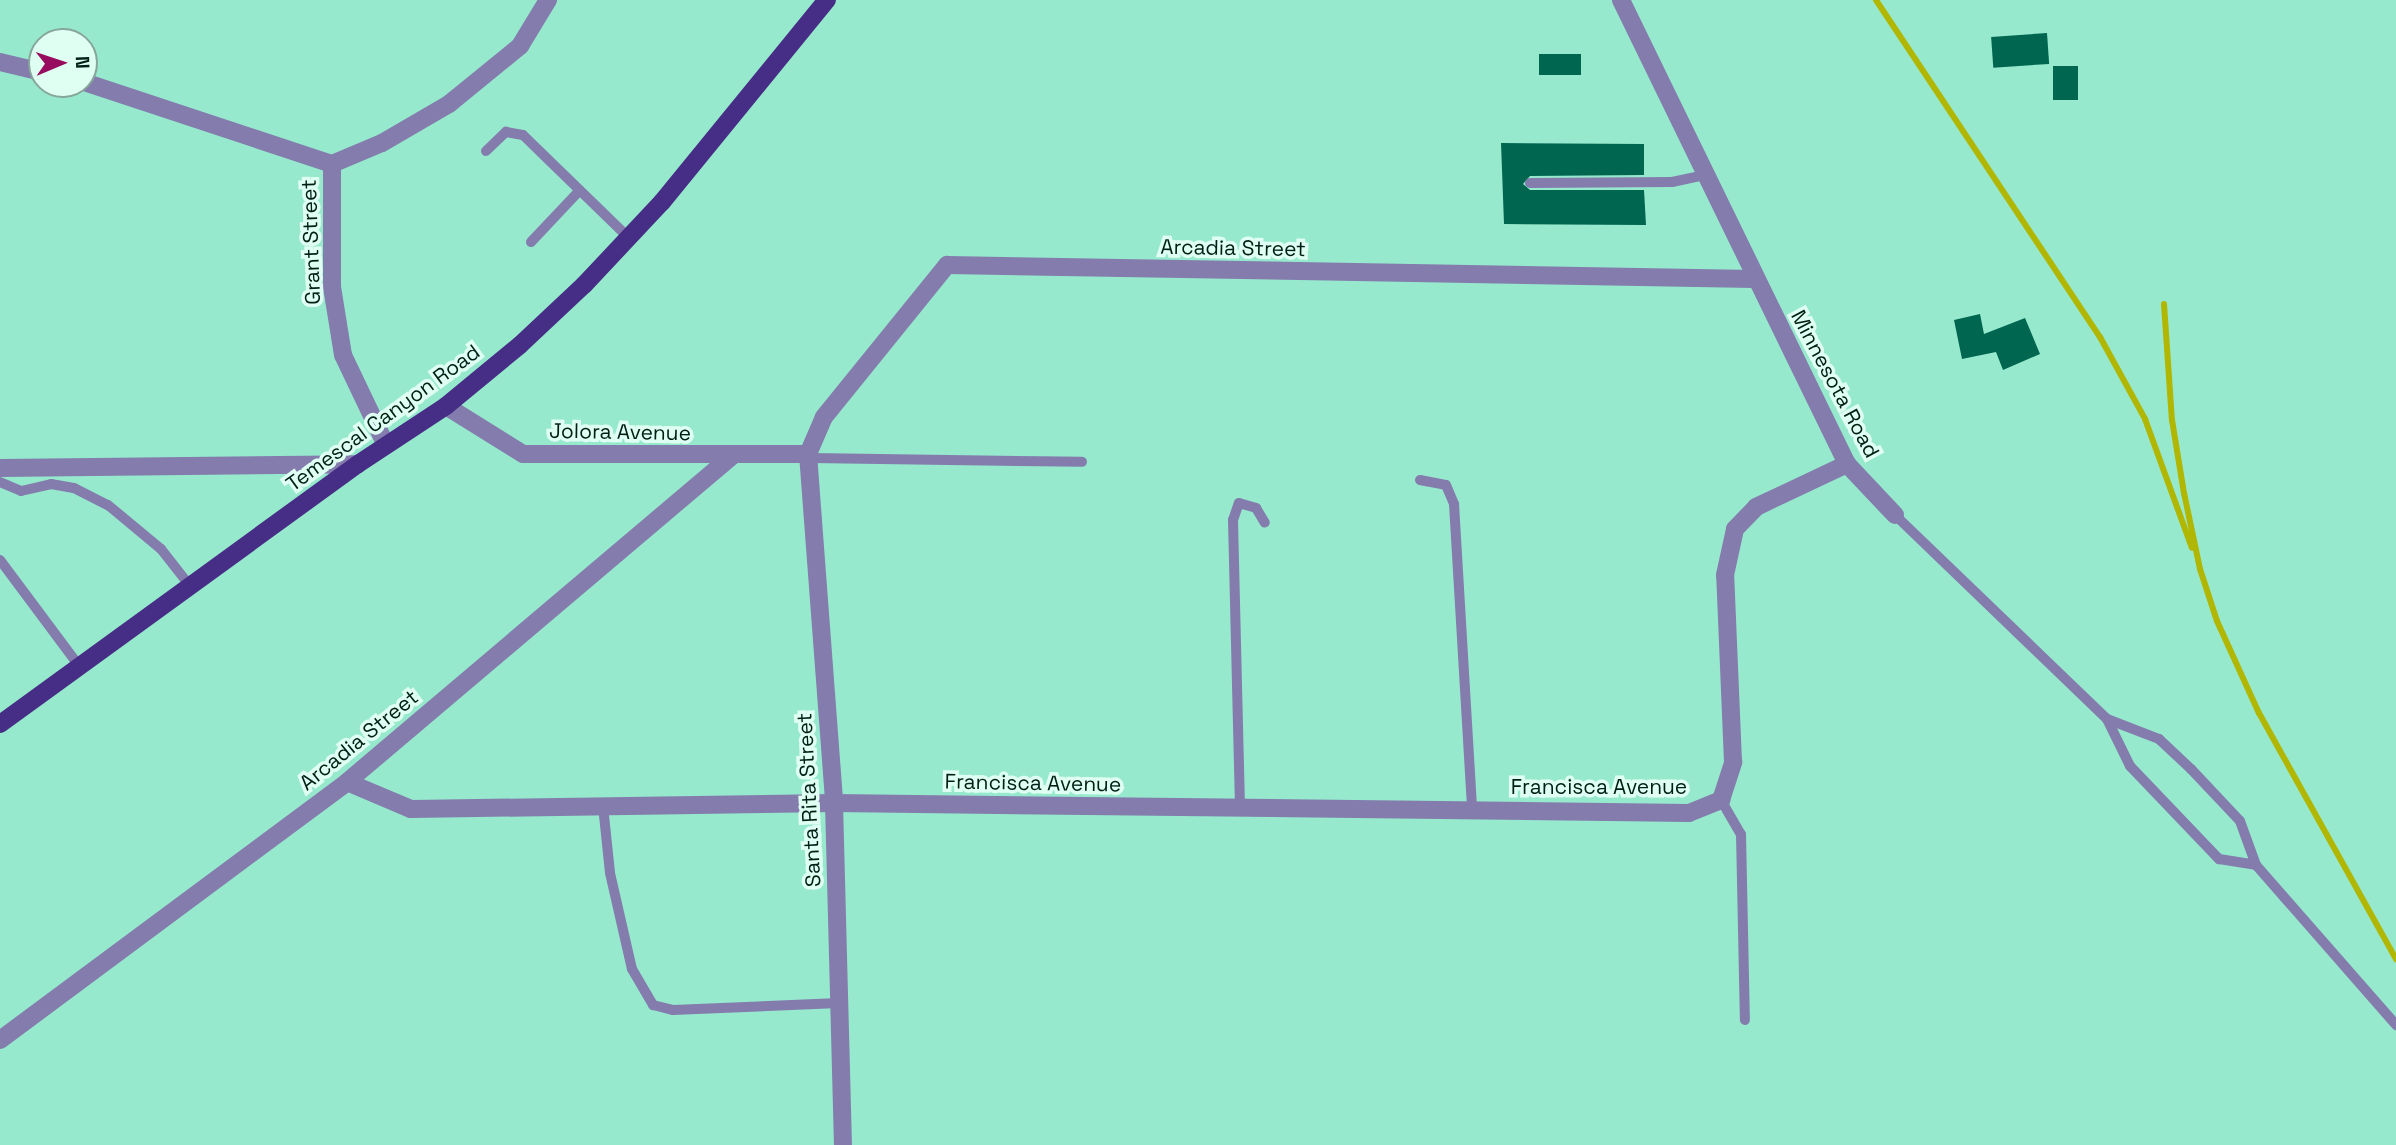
<!DOCTYPE html>
<html>
<head>
<meta charset="utf-8">
<style>
  body { margin:0 }
  #map { position:relative; width:2396px; height:1145px; overflow:hidden; background:#97e9ce; font-family:"Space Grotesk",sans-serif }
  div>[style] { position:absolute }
  [style*='--x'] { left:calc(var(--x)*1px); top:calc(var(--y)*1px); width:calc(var(--w)*1px); rotate:calc(var(--a)*1deg) }
  .stream>* { height:6px; margin:-3px; padding:0 3px; transform-origin:3px; border-radius:3px; background:#b1b600 }
  .building>* { inset:0; background:#006650; transform-origin:0 0 }
  .service>* { height:10px; margin:-5px; padding:0 5px; transform-origin:5px; border-radius:5px; background:#847cad }
  .minor>* { height:18px; margin:-9px; padding:0 9px; transform-origin:9px; border-radius:9px; background:#847cad }
  .primary>* { height:18px; margin:-9px; padding:0 9px; transform-origin:9px; border-radius:9px; background:#462d85 }
  span { translate:-50% -50%; white-space:nowrap; text-align:center; line-height:1.15; -webkit-text-stroke:7px #e0fff3; paint-order:stroke }
  .street-label { font-size:21px; color:#001f16 }
  .north { position:absolute; left:28px; top:28px; width:70px; height:70px; box-sizing:border-box; background:#e0fff3; border:2px solid #86a59b; border-radius:50%; rotate:88deg; font-size:19px; font-weight:700; line-height:28px; text-align:center; color:#001f16 }
  .north::after { content:''; display:block; margin:auto; width:24px; height:32px; background:#980c60; clip-path:polygon(50% 0,100% 100%,50% 72%,0 100%) }
</style>
</head>
<body>
<div id="map">
  <div class="stream">
    <i style="--x:1876;--y:0;--w:405;--a:56.4"></i>
    <i style="--x:2100;--y:337;--w:94;--a:61.2"></i>
    <i style="--x:2145;--y:419;--w:137;--a:70"></i>
    <i style="--x:2164;--y:304;--w:116;--a:86.1"></i>
    <i style="--x:2172;--y:420;--w:74;--a:80.7"></i>
    <i style="--x:2184;--y:493;--w:78;--a:78.1"></i>
    <i style="--x:2200;--y:569;--w:55;--a:71.9"></i>
    <i style="--x:2217;--y:621;--w:101;--a:65.5"></i>
    <i style="--x:2259;--y:713;--w:282;--a:60.9"></i>
  </div>
  <div class="building">
    <i style="left:2047px;top:33px;width:31px;height:56px;rotate:86deg"></i>
    <i style="left:1581px;top:54px;width:21px;height:42px;rotate:90deg"></i>
    <i style="left:2053px;top:66px;width:25px;height:34px"></i>
    <i style="clip-path:polygon(1501px 143px,1644px 144px,1644px 175px,1530px 176px,1523px 184px,1530px 190px,1644px 190px,1646px 225px,1504px 224px)"></i>
    <i style="clip-path:polygon(1980px 314px,1984px 334px,2025px 318px,2040px 354px,2003px 370px,1996px 352px,1962px 359px,1954px 320px)"></i>
  </div>
  <div class="service">
    <i style="--x:486;--y:151;--w:28;--a:-44"></i>
    <i style="--x:506;--y:132;--w:17;--a:10"></i>
    <i style="--x:523;--y:135;--w:148;--a:44.2"></i>
    <i style="--x:1530;--y:183;--w:142;--a:-0.4"></i>
    <i style="--x:1672;--y:182;--w:33;--a:-12"></i>
    <i style="--x:531;--y:242;--w:71;--a:-46.7"></i>
    <i style="--x:810;--y:458;--w:272;--a:0.8"></i>
    <i style="--x:1420;--y:480;--w:26;--a:11"></i>
    <i style="--x:1446;--y:485;--w:21;--a:67"></i>
    <i style="--x:1454;--y:504;--w:307;--a:86.6"></i>
    <i style="--x:0;--y:482;--w:23;--a:23"></i>
    <i style="--x:21;--y:491;--w:31;--a:-13"></i>
    <i style="--x:51;--y:484;--w:23;--a:10"></i>
    <i style="--x:74;--y:488;--w:38;--a:27"></i>
    <i style="--x:108;--y:505;--w:69;--a:39.7"></i>
    <i style="--x:161;--y:549;--w:47;--a:51.9"></i>
    <i style="--x:1895;--y:515;--w:294;--a:43.9"></i>
    <i style="--x:2107;--y:719;--w:52;--a:63.9"></i>
    <i style="--x:2130;--y:766;--w:129;--a:46.3"></i>
    <i style="--x:2219;--y:859;--w:37;--a:9"></i>
    <i style="--x:0;--y:560;--w:132;--a:53.3"></i>
    <i style="--x:2107;--y:719;--w:56;--a:21"></i>
    <i style="--x:2159;--y:739;--w:44;--a:43.2"></i>
    <i style="--x:2191;--y:769;--w:71;--a:46.7"></i>
    <i style="--x:2240;--y:821;--w:47;--a:70"></i>
    <i style="--x:2256;--y:865;--w:213;--a:48.8"></i>
    <i style="--x:1721;--y:800;--w:39;--a:60"></i>
    <i style="--x:1741;--y:834;--w:186;--a:88.8"></i>
    <i style="--x:603;--y:806;--w:67;--a:84"></i>
    <i style="--x:610;--y:873;--w:98;--a:77.1"></i>
    <i style="--x:632;--y:969;--w:42;--a:59.7"></i>
    <i style="--x:653;--y:1005;--w:21;--a:14"></i>
    <i style="--x:673;--y:1010;--w:166;--a:-2.4"></i>
    <i style="--x:1240;--y:807;--w:287;--a:-91.4"></i>
    <i style="--x:1233;--y:520;--w:18;--a:-71"></i>
    <i style="--x:1239;--y:503;--w:18;--a:16"></i>
    <i style="--x:1256;--y:508;--w:17;--a:59"></i>
  </div>
  <div class="minor">
    <i style="--x:1621;--y:0;--w:516;--a:64.03"></i>
    <i style="--x:1847;--y:464;--w:70;--a:46.7"></i>
    <i style="--x:0;--y:62;--w:43;--a:13.4"></i>
    <i style="--x:84;--y:82;--w:261;--a:18.3"></i>
    <i style="--x:332;--y:164;--w:123;--a:90"></i>
    <i style="--x:332;--y:287;--w:69;--a:80.8"></i>
    <i style="--x:343;--y:355;--w:100;--a:64.5"></i>
    <i style="--x:332;--y:164;--w:54;--a:-22.8"></i>
    <i style="--x:382;--y:143;--w:78;--a:-30.2"></i>
    <i style="--x:449;--y:104;--w:92;--a:-39.2"></i>
    <i style="--x:520;--y:46;--w:54;--a:-58.7"></i>
    <i style="--x:446;--y:406;--w:91;--a:31.9"></i>
    <i style="--x:523;--y:454;--w:285;--a:0"></i>
    <i style="--x:808;--y:454;--w:40;--a:-66.6"></i>
    <i style="--x:824;--y:417;--w:196;--a:-51"></i>
    <i style="--x:947;--y:265;--w:807;--a:0.99"></i>
    <i style="--x:808;--y:454;--w:350;--a:85.7"></i>
    <i style="--x:834;--y:803;--w:342;--a:88.5"></i>
    <i style="--x:0;--y:468;--w:358;--a:-0.6"></i>
    <i style="--x:347;--y:782;--w:69;--a:22.9"></i>
    <i style="--x:411;--y:809;--w:423;--a:-0.8"></i>
    <i style="--x:834;--y:803;--w:855;--a:0.67"></i>
    <i style="--x:1689;--y:813;--w:35;--a:-22"></i>
    <i style="--x:1721;--y:800;--w:40;--a:-72"></i>
    <i style="--x:1733;--y:762;--w:187;--a:-92.4"></i>
    <i style="--x:1725;--y:575;--w:47;--a:-77.7"></i>
    <i style="--x:1735;--y:529;--w:30;--a:-46"></i>
    <i style="--x:1756;--y:507;--w:101;--a:-25.3"></i>
    <i style="--x:0;--y:1040;--w:432;--a:-36.6"></i>
    <i style="--x:347;--y:782;--w:504;--a:-40.26"></i>
  </div>
  <div class="primary">
    <i style="--x:0;--y:724;--w:442;--a:-36"></i>
    <i style="--x:358;--y:464;--w:105;--a:-33.4"></i>
    <i style="--x:446;--y:406;--w:96;--a:-39.5"></i>
    <i style="--x:520;--y:345;--w:88;--a:-43.2"></i>
    <i style="--x:584;--y:285;--w:114;--a:-46.8"></i>
    <i style="--x:662;--y:202;--w:261;--a:-50.8"></i>
  </div>
  <div class="street-label">
    <span style="left:311px;top:242px;rotate:-92deg">Grant Street</span>
    <span style="left:1233px;top:248px;rotate:1deg">Arcadia Street</span>
    <span style="left:1835px;top:384px;rotate:62deg">Minnesota Road</span>
    <span style="left:383px;top:418px;rotate:-36deg">Temescal Canyon Road</span>
    <span style="left:620px;top:432px;rotate:1deg">Jolora Avenue</span>
    <span style="left:359px;top:740px;rotate:-39deg">Arcadia Street</span>
    <span style="left:1033px;top:783px;rotate:1deg">Francisca Avenue</span>
    <span style="left:1599px;top:787px">Francisca Avenue</span>
    <span style="left:809px;top:800px;rotate:-93deg">Santa Rita Street</span>
  </div>
  <div class="north">N</div>
</div>
</body>
</html>
